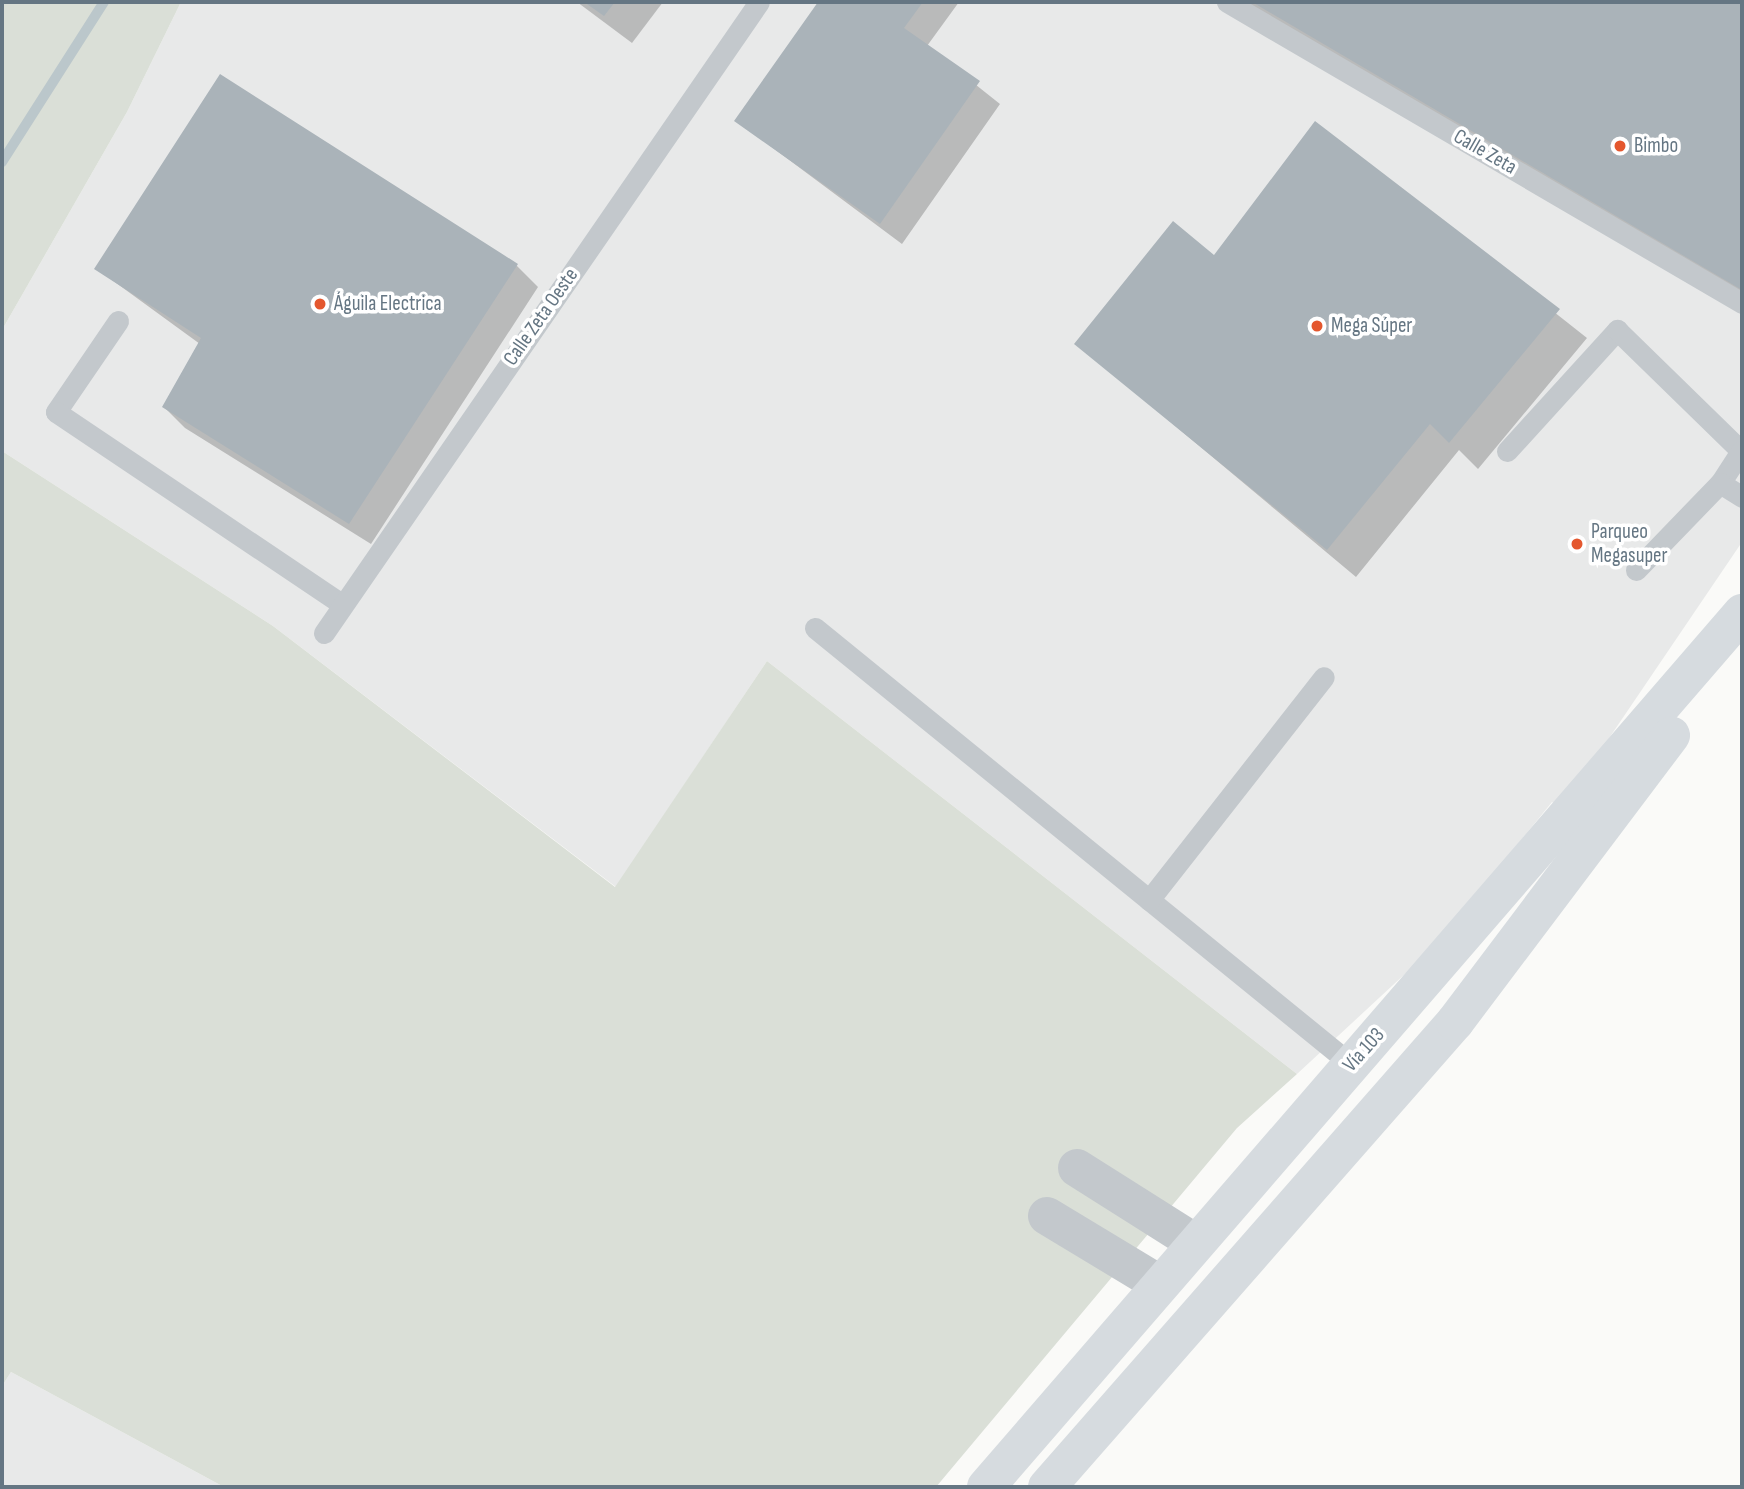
<!DOCTYPE html>
<html>
<head>
<meta charset="utf-8">
<style>
  body { margin:0 }
  #map { position:relative; width:1744px; height:1489px; overflow:hidden; background:#fafaf8; font-family:"Sofia Sans Condensed",sans-serif }
  div>[style] { position:absolute }
  [style*='--x'] { left:calc(var(--x)*1px); top:calc(var(--y)*1px); width:calc(var(--w)*1px); rotate:calc(var(--a)*1deg) }
  .built>* { inset:0; background:#e8e9e9 }
  .green>* { inset:0; background:#dadfd7 }
  .shadow>* { inset:0; background:#0003 }
  .stream>* { height:10px; margin:-5px; padding:0 5px; transform-origin:5px; border-radius:5px; background:#bbc7cb }
  .building>* { inset:0; background:#aab3b9 }
  .service>* { height:21px; margin:-10.5px; padding:0 10.5px; transform-origin:10.5px; border-radius:10.5px; background:#c3c8cc }
  .minor>* { height:38px; margin:-19px; padding:0 19px; transform-origin:19px; border-radius:19px; background:#c3c8cc }
  .secondary>* { height:38px; margin:-19px; padding:0 19px; transform-origin:19px; border-radius:19px; background:#d6dbdf }
  .dots>* { width:19px; height:19px; translate:-50% -50%; box-sizing:border-box; border:4px solid #fff; border-radius:50% }
  span { translate:-50% -50%; white-space:nowrap; text-align:center; line-height:1.15; -webkit-text-stroke:7px #fff; paint-order:stroke }
  .poi-label { font-size:21px; color:#657683 }
  .left { translate:0 -50%; text-align:left }
  .street-label { font-size:21px; color:#657683 }
  .frame { position:absolute; inset:0; border:4px solid #657683; pointer-events:none }
</style>
</head>
<body>
<div id="map">
  <div class="built">
    <i style="clip-path:polygon(181px 2px,1742px 2px,1742px 542px,1561px 809px,1552px 802px,1434px 947px,1297px 1074px,767px 661px,616px 887px,273px 626px,2px 451px,2px 330px,127px 112px)"></i>
    <i style="clip-path:polygon(11px 1372px,224px 1487px,2px 1487px,2px 1386px)"></i>
  </div>
  <div class="green">
    <i style="clip-path:polygon(2px 2px,181px 2px,127px 112px,2px 330px)"></i>
    <i style="clip-path:polygon(2px 451px,273px 626px,615px 887px,767px 661px,1297px 1074px,1237px 1128px,936px 1487px,224px 1487px,11px 1372px,2px 1386px)"></i>
  </div>
  <div class="shadow">
    <i style="clip-path:polygon(577px 2px,663px 2px,632px 43px)"></i>
    <i style="clip-path:polygon(821px 2px,959px 2px,927px 46px,1000px 104px,902px 244px,737px 121px)"></i>
    <i style="clip-path:polygon(1236px 2px,1742px 2px,1742px 300px)"></i>
    <i style="clip-path:polygon(220px 77px,517px 266px,538px 287px,371px 544px,185px 428px,164px 407px,200px 344px,97px 269px)"></i>
    <i style="clip-path:polygon(1316px 124px,1587px 338px,1478px 469px,1459px 450px,1356px 577px,1076px 343px,1215px 257px)"></i>
  </div>
  <div class="stream">
    <i style="--x:2;--y:162;--w:190;--a:-57.5"></i>
  </div>
  <div class="building">
    <i style="clip-path:polygon(584px 2px,615px 2px,604px 16px)"></i>
    <i style="clip-path:polygon(818px 2px,923px 2px,904px 28px,980px 81px,880px 224px,734px 121px)"></i>
    <i style="clip-path:polygon(1252px 2px,1742px 2px,1742px 290px)"></i>
    <i style="clip-path:polygon(220px 74px,518px 264px,349px 524px,162px 407px,201px 338px,94px 269px)"></i>
    <i style="clip-path:polygon(1315px 121px,1560px 309px,1449px 443px,1430px 424px,1327px 550px,1074px 344px,1173px 221px,1214px 255px)"></i>
  </div>
  <div class="service">
    <i style="--x:1227;--y:2;--w:597;--a:30.3"></i>
    <i style="--x:118;--y:321;--w:110;--a:124.3"></i>
    <i style="--x:56;--y:412;--w:344;--a:33.9"></i>
    <i style="--x:1507;--y:451;--w:164;--a:-47.7"></i>
    <i style="--x:1617;--y:330;--w:173;--a:44.3"></i>
    <i style="--x:1741;--y:451;--w:38;--a:123"></i>
    <i style="--x:1720;--y:483;--w:26;--a:32"></i>
    <i style="--x:1636;--y:570;--w:121;--a:-46"></i>
    <i style="--x:815;--y:628;--w:691;--a:39.13"></i>
    <i style="--x:324;--y:633;--w:766;--a:-55.42"></i>
    <i style="--x:1149;--y:900;--w:283;--a:-51.9"></i>
  </div>
  <div class="minor">
    <i style="--x:1077;--y:1168;--w:138;--a:32.3"></i>
    <i style="--x:1047;--y:1216;--w:130;--a:31.1"></i>
  </div>
  <div class="secondary">
    <i style="--x:986;--y:1487;--w:1156;--a:-49.14"></i>
    <i style="--x:1047;--y:1487;--w:619;--a:-48.74"></i>
    <i style="--x:1455;--y:1022;--w:359;--a:-53"></i>
  </div>
  <div class="dots">
    <i style="left:1620px;top:146px;background:#e4572e"></i>
    <i style="left:320px;top:304px;background:#e4572e"></i>
    <i style="left:1317px;top:326px;background:#e4572e"></i>
    <i style="left:1577px;top:544px;background:#e4572e"></i>
  </div>
  <div class="poi-label">
    <span class="left" style="left:1634px;top:146px">Bimbo</span>
    <span class="left" style="left:334px;top:304px">Águila Electrica</span>
    <span class="left" style="left:1331px;top:326px">Mega Súper</span>
    <span class="left" style="left:1591px;top:544px">Parqueo<br>Megasuper</span>
  </div>
  <div class="street-label">
    <span style="left:1485px;top:152px;rotate:30deg">Calle Zeta</span>
    <span style="left:541px;top:317px;rotate:-55deg">Calle Zeta Oeste</span>
    <span style="left:1364px;top:1050px;rotate:-48deg">Vía 103</span>
  </div>
  <div class="frame"></div>
</div>
</body>
</html>
